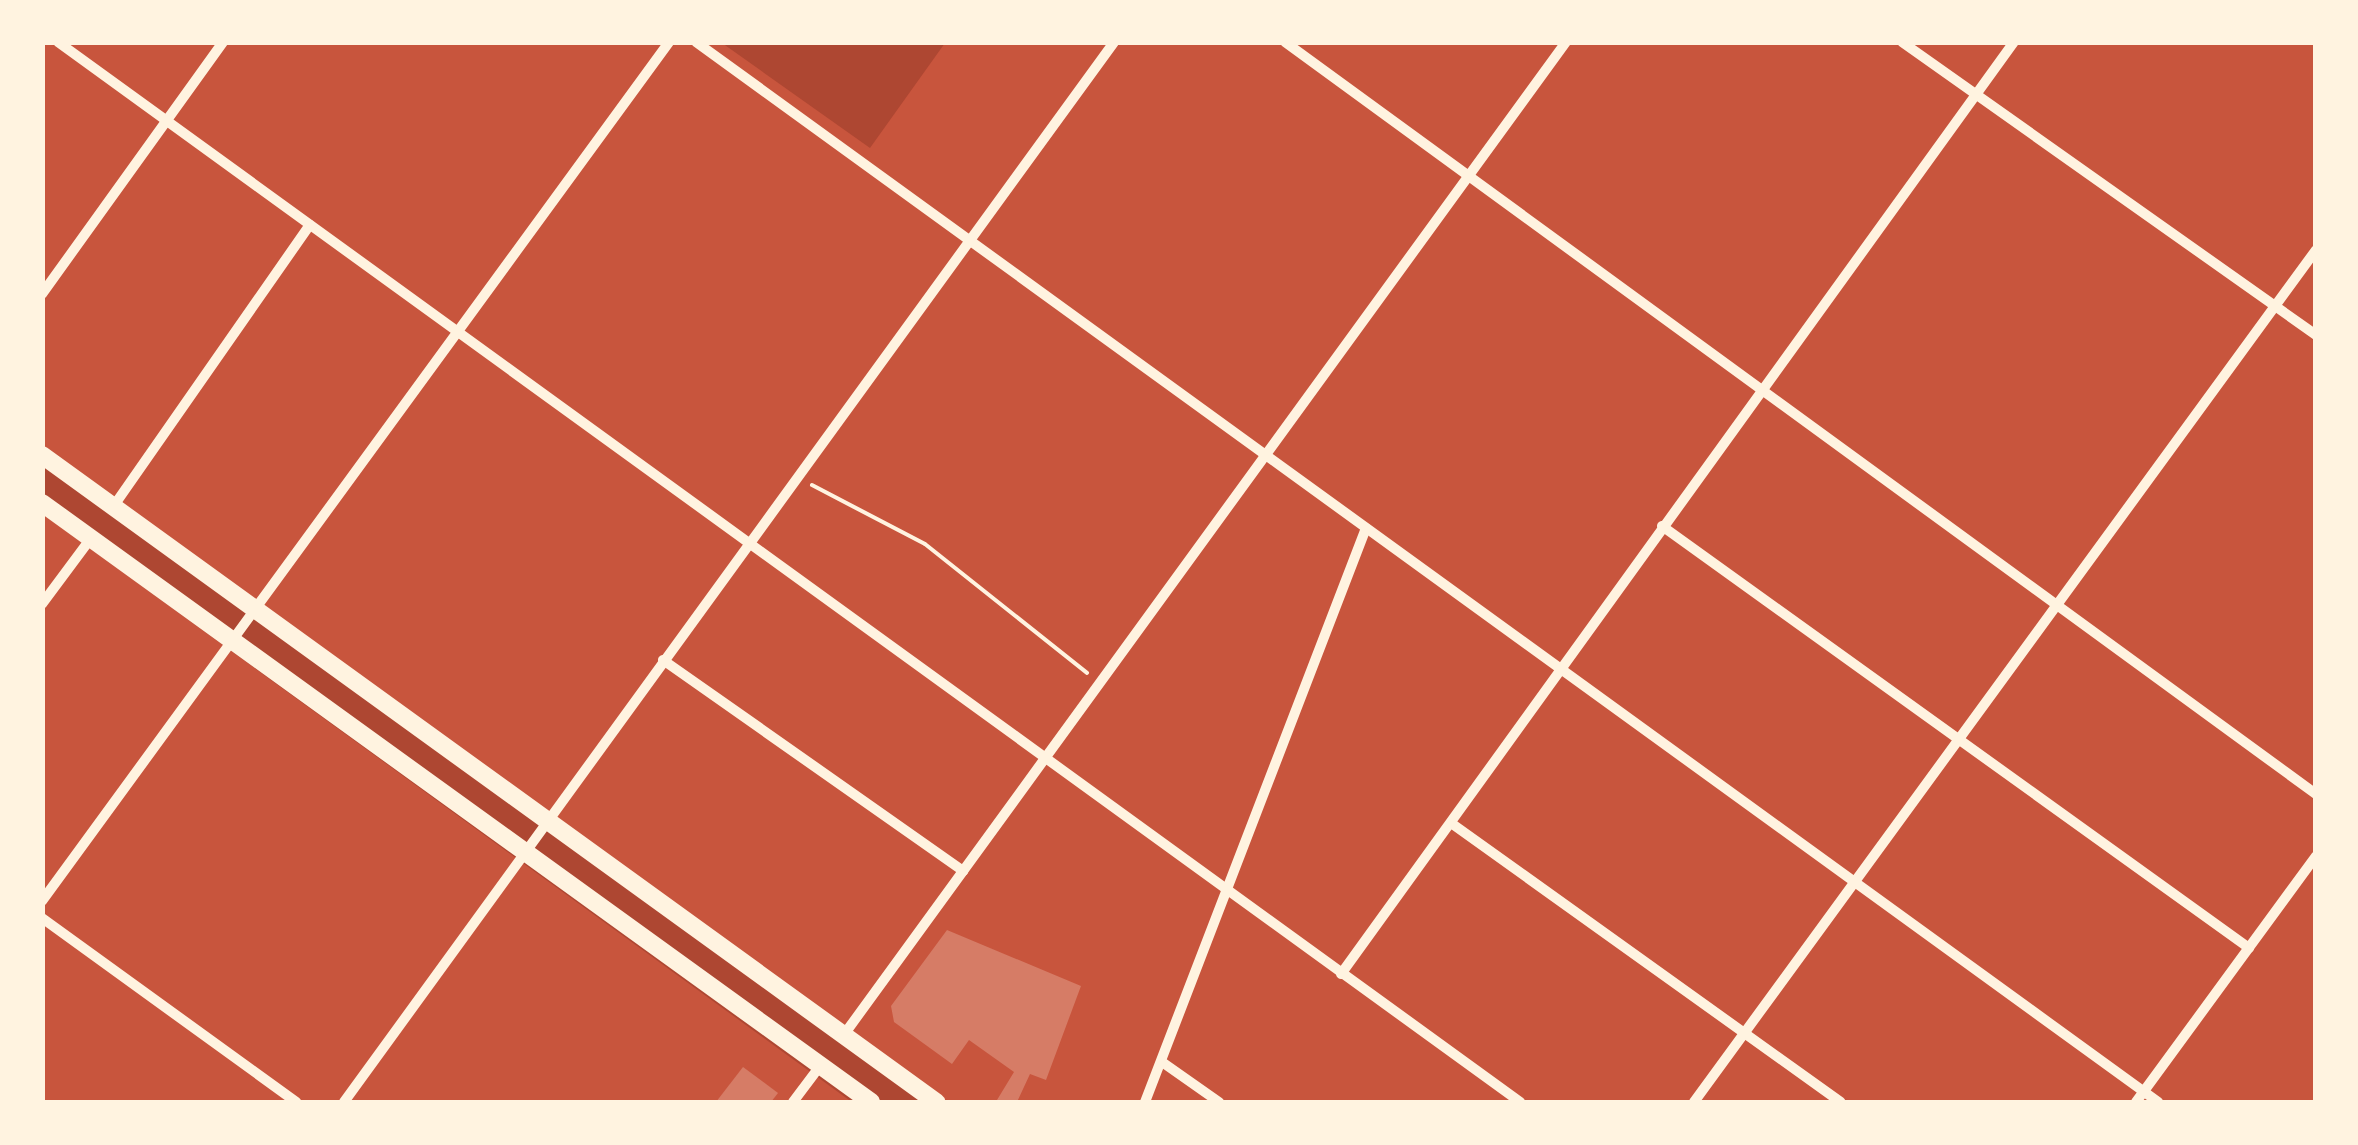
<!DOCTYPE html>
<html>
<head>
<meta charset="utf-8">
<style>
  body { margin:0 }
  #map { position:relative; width:2358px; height:1145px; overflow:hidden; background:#c8553d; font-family:Helvetica,sans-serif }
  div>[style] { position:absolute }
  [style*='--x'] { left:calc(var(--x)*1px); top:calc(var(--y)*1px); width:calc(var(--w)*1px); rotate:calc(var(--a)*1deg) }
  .green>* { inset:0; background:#ae4732; transform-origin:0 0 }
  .building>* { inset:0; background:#d67c66 }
  .path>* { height:4px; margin:-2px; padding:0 2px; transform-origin:2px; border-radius:2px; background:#fff3e0 }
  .minor>* { height:10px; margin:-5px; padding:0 5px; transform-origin:5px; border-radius:5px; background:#fff3e0 }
  .primary>* { height:18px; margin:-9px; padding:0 9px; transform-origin:9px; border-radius:9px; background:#fff3e0 }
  span { translate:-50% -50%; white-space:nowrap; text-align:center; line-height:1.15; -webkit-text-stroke:8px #fff3e0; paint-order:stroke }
  .frame { position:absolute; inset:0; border:45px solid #fff3e0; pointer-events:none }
</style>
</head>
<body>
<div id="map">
  <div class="green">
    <i style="clip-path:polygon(722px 43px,945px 43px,870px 148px)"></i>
    <i style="left:43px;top:455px;width:1103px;height:48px;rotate:36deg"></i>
  </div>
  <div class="building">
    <i style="clip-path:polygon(947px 930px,1081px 986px,1046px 1080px,1030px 1074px,1017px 1102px,997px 1100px,1014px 1072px,969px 1040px,952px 1064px,894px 1022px,891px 1006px)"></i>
    <i style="clip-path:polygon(743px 1067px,778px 1093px,771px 1102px,716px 1102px)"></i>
  </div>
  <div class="path">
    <i style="--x:812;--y:485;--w:127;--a:27.6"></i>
    <i style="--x:925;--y:544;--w:207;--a:38.5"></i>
  </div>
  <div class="minor">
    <i style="--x:58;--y:42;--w:1806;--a:35.94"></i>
    <i style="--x:696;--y:42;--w:1806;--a:35.94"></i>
    <i style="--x:1285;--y:42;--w:1276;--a:36.11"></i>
    <i style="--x:1902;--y:42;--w:507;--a:35.29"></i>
    <i style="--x:42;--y:294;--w:310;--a:-54.3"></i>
    <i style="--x:113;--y:507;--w:344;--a:-55.1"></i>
    <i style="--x:1662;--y:526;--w:723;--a:35.71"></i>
    <i style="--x:42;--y:604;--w:82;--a:-53.4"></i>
    <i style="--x:663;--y:660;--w:367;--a:35.1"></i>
    <i style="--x:1451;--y:823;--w:479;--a:35.6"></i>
    <i style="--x:42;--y:901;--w:1063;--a:-53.87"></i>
    <i style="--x:42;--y:918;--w:314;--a:35.9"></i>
    <i style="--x:1341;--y:974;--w:1150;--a:-54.17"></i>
    <i style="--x:843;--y:1036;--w:1229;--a:-53.97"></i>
    <i style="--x:1162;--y:1062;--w:70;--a:35.1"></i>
    <i style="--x:344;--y:1102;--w:1310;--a:-54"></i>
    <i style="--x:793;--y:1102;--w:45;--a:-53.1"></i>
    <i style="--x:1145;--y:1102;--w:615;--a:-68.94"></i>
    <i style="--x:1694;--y:1102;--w:1055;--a:-53.87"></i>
    <i style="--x:2136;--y:1102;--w:305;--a:-53.8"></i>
  </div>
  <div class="primary">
    <i style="--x:42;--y:455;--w:1104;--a:35.89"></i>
    <i style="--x:42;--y:503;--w:1023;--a:35.85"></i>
  </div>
  <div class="frame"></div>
</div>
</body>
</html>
